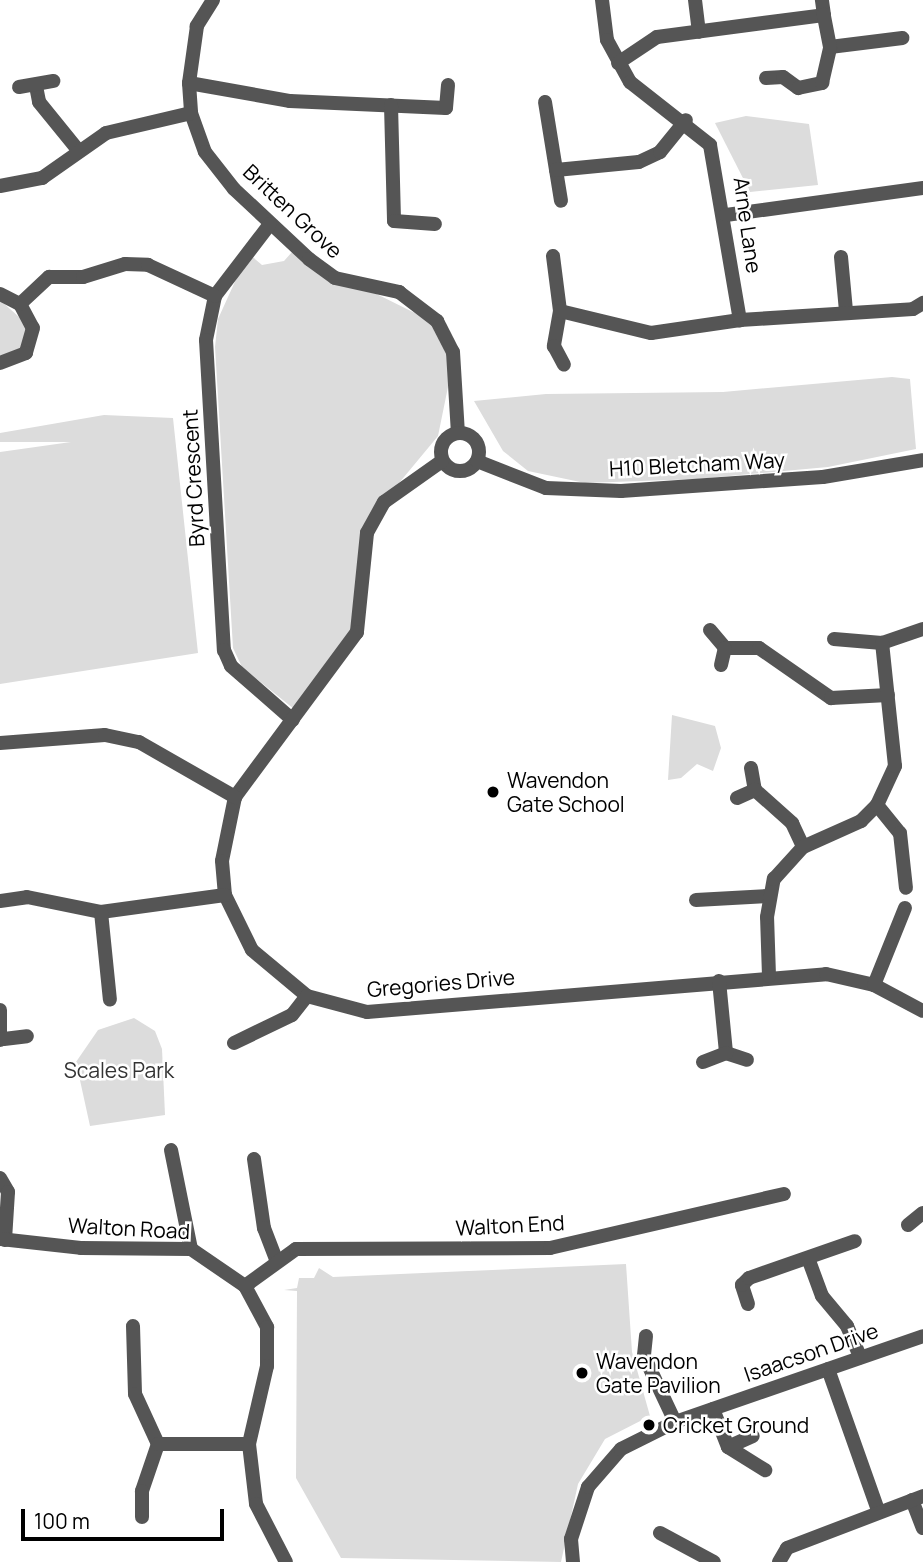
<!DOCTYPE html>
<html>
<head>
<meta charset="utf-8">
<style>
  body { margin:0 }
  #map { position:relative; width:923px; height:1562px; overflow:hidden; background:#fff; font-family:Manrope,sans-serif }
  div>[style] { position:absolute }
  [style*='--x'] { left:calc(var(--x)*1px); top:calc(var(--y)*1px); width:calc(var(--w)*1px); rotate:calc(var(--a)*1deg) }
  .green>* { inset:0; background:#dcdcdc }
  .minor>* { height:14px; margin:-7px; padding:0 7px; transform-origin:7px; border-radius:7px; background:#555 }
  .minor>.ring { margin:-7px; padding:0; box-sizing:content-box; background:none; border:14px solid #555; border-radius:50% }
  .dots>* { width:19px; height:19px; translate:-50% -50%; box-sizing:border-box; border:4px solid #fff; border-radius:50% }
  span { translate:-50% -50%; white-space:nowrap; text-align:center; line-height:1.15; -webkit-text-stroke:5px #fff; paint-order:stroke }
  .street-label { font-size:21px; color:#000 }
  .poi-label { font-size:21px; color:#000 }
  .left { translate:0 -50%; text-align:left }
  .park-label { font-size:21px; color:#333 }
  .scale { position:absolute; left:21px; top:1509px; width:203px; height:32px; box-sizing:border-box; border:4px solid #000; border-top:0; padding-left:9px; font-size:21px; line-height:24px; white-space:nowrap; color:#000; -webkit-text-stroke:5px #fff; paint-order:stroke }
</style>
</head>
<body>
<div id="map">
  <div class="green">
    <i style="clip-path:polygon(746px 116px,809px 124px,818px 185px,750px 192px,715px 123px)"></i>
    <i style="clip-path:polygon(292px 252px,429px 320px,447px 356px,449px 382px,438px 436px,375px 512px,357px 622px,294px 709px,242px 667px,233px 648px,215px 347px,218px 319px,248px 253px,262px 265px,284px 261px)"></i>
    <i style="clip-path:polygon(0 300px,28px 325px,22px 349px,0 356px)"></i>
    <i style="clip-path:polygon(892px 377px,910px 379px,916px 449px,828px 467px,697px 479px,585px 483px,528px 471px,503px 451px,474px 401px,546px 394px,723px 392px)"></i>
    <i style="clip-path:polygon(104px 415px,173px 418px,198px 653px,0 684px,0 452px,71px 442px,0 442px,0 433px)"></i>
    <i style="clip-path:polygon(672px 715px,715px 726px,721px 748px,713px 771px,697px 764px,681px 778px,668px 780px)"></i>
    <i style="clip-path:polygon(134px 1018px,155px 1031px,162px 1049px,165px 1115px,90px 1126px,76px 1062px,98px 1030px)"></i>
    <i style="clip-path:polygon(626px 1264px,632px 1352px,650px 1416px,605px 1439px,578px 1484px,561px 1562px,341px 1558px,296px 1478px,297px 1291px,284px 1290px,297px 1288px,299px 1278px,314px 1278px,319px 1268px,333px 1277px)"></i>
  </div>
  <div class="minor">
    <i style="--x:213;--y:0;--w:31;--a:122"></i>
    <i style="--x:197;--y:26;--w:58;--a:98"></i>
    <i style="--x:189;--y:83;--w:30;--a:86"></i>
    <i style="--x:191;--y:113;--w:41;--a:70.3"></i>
    <i style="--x:205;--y:152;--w:47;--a:51.9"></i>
    <i style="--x:234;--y:189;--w:103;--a:43"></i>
    <i style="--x:309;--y:259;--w:32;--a:36"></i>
    <i style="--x:335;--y:278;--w:66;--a:12.3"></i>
    <i style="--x:399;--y:292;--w:48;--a:37.3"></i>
    <i style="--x:437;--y:321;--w:35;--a:63"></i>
    <i style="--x:453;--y:352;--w:81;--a:86.5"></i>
    <i style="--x:602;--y:0;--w:40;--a:82.9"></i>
    <i style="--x:607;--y:40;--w:48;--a:61.3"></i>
    <i style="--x:630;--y:82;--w:102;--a:38.2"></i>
    <i style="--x:710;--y:145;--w:178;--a:80.3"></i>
    <i style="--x:695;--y:0;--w:32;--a:83"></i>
    <i style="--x:830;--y:47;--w:73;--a:-7.1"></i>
    <i style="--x:618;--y:63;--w:47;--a:-33.7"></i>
    <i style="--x:657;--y:37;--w:168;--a:-7.5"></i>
    <i style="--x:824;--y:15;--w:15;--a:-98"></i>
    <i style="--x:766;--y:78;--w:17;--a:-3"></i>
    <i style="--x:783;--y:77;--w:19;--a:36"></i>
    <i style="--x:798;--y:88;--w:25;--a:-12"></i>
    <i style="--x:822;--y:83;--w:37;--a:-77"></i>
    <i style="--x:830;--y:47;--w:33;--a:-101"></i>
    <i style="--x:189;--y:83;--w:103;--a:10.1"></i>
    <i style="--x:290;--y:101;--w:156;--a:2.6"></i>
    <i style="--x:446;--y:108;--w:23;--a:-85"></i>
    <i style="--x:36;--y:86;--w:16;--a:79"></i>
    <i style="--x:39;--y:102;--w:62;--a:50.9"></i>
    <i style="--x:19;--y:87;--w:35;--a:-10"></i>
    <i style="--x:545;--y:102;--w:100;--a:80.8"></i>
    <i style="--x:391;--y:105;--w:116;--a:88.5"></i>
    <i style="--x:394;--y:221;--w:41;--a:4.2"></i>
    <i style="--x:556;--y:170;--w:83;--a:-5.5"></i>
    <i style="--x:639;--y:162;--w:23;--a:-25"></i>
    <i style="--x:660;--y:152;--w:41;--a:-50.9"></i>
    <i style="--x:0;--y:186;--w:43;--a:-10.8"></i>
    <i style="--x:42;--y:178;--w:78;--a:-35.1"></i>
    <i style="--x:106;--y:133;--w:87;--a:-13.2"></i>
    <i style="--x:726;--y:215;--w:199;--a:-7.8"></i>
    <i style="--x:270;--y:224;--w:91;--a:127.4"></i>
    <i style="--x:215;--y:296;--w:45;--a:101.6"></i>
    <i style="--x:206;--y:340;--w:311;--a:86.7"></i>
    <i style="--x:224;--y:650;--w:17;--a:66"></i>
    <i style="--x:231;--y:666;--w:82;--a:41.1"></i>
    <i style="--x:553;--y:256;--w:55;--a:82.7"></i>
    <i style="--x:560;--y:311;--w:36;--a:100"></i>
    <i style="--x:554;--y:346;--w:21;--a:62"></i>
    <i style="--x:841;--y:257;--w:54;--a:84.7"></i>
    <i style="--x:0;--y:294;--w:22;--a:27"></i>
    <i style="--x:20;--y:304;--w:27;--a:62"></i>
    <i style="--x:33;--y:328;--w:26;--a:106"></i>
    <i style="--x:26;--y:353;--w:28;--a:159"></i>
    <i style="--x:20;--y:304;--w:40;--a:-43"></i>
    <i style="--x:49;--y:277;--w:34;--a:0"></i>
    <i style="--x:83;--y:277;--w:44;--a:-17.2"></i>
    <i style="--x:125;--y:264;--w:23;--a:2"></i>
    <i style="--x:148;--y:265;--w:74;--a:24.8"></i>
    <i style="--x:560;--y:311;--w:94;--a:13.6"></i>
    <i style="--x:651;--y:333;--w:90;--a:-8.3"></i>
    <i style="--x:740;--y:320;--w:173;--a:-3.6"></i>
    <i style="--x:913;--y:309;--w:12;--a:-31"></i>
    <i class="ring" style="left:441px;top:433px;width:24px;height:24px"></i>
    <i style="--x:442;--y:461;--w:71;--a:144.7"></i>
    <i style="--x:384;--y:502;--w:35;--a:119"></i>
    <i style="--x:367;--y:533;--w:100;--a:95.8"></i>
    <i style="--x:357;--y:632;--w:205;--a:126.5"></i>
    <i style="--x:235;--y:797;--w:65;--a:101.5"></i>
    <i style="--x:222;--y:861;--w:34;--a:85"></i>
    <i style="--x:225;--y:895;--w:61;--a:63.9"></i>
    <i style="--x:252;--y:950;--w:72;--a:39.9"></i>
    <i style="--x:307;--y:996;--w:62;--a:14.9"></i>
    <i style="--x:367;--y:1012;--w:461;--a:-4.7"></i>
    <i style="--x:826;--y:974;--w:49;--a:12.9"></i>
    <i style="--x:874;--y:985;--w:55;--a:28"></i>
    <i style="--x:477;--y:461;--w:74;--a:21.4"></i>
    <i style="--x:546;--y:488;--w:75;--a:2.3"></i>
    <i style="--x:621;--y:491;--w:202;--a:-4"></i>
    <i style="--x:823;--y:477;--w:101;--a:-9.6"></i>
    <i style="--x:710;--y:630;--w:23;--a:50"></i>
    <i style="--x:834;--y:639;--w:48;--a:4.8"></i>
    <i style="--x:882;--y:643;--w:43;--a:-18.9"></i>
    <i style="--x:725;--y:648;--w:34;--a:0"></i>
    <i style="--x:759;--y:648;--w:88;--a:34.8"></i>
    <i style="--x:831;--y:698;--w:57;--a:-3"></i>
    <i style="--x:721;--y:665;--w:17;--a:-77"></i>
    <i style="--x:0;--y:743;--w:105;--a:-4.4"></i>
    <i style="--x:105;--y:735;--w:35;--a:12"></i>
    <i style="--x:139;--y:742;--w:111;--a:29.8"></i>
    <i style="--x:751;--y:768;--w:22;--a:80"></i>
    <i style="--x:755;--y:790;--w:50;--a:41.7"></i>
    <i style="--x:792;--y:823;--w:26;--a:65"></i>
    <i style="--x:737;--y:798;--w:20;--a:-24"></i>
    <i style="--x:877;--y:805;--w:36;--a:51"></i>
    <i style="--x:900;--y:833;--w:55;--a:83.8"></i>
    <i style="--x:696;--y:900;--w:72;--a:-3.2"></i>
    <i style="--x:0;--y:901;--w:27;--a:-8"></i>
    <i style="--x:27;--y:897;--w:76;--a:11.5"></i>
    <i style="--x:101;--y:912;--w:125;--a:-7.8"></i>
    <i style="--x:101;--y:912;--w:88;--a:84.2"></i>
    <i style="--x:769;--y:976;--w:59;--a:-91.9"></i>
    <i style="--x:767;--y:917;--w:39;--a:-80"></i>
    <i style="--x:774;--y:879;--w:43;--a:-47.8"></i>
    <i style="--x:803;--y:847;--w:64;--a:-24.1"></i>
    <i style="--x:861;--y:821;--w:23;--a:-45"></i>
    <i style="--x:877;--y:805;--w:43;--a:-65.2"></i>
    <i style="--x:895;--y:766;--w:124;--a:-96"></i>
    <i style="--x:719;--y:981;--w:72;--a:84.4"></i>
    <i style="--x:726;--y:1053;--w:22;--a:18"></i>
    <i style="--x:874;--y:985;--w:83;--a:-68.1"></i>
    <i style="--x:0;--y:1010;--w:30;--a:90"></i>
    <i style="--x:4;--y:1039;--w:23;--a:-7"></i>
    <i style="--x:234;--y:1043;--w:64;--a:-25.8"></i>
    <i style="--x:292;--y:1015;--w:24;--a:-52"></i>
    <i style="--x:703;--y:1062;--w:25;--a:-21"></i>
    <i style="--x:171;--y:1150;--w:101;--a:78.6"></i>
    <i style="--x:254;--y:1159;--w:70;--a:81.8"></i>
    <i style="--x:264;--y:1228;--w:33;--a:69"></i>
    <i style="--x:0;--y:1178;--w:16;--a:60"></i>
    <i style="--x:8;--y:1192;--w:48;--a:93.6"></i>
    <i style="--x:908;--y:1225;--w:19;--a:-39"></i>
    <i style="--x:0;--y:1239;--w:81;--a:6.3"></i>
    <i style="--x:81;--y:1248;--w:110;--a:0.5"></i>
    <i style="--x:191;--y:1249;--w:65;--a:34.4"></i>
    <i style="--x:245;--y:1286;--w:47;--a:61.8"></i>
    <i style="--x:267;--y:1327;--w:39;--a:90"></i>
    <i style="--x:267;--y:1366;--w:80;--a:103"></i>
    <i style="--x:249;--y:1444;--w:60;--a:83.3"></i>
    <i style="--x:256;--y:1504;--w:65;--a:62.7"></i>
    <i style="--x:808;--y:1258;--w:40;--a:69.8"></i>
    <i style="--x:822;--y:1296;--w:39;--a:50"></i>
    <i style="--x:847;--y:1326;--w:34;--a:67"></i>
    <i style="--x:245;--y:1286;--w:63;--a:-36"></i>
    <i style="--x:296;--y:1249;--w:254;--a:-0.2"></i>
    <i style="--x:550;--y:1248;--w:240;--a:-13"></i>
    <i style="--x:748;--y:1304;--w:20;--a:-108"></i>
    <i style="--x:742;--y:1285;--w:10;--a:-45"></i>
    <i style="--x:749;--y:1278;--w:112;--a:-19.2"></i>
    <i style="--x:133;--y:1326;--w:68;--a:88.3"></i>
    <i style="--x:135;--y:1394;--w:55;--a:65.3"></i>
    <i style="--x:158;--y:1444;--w:50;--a:108.8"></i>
    <i style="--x:142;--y:1491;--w:26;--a:90"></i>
    <i style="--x:646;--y:1336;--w:20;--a:96"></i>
    <i style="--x:644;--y:1356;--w:73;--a:64.8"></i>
    <i style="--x:828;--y:1369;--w:150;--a:70.5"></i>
    <i style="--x:713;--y:1409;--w:41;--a:68.5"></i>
    <i style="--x:158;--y:1444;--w:91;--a:0"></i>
    <i style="--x:728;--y:1447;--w:44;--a:31.9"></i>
    <i style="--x:728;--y:1447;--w:27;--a:-24"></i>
    <i style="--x:912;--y:1500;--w:30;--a:69"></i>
    <i style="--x:660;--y:1533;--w:61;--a:28.2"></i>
    <i style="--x:573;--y:1562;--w:23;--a:-95"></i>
    <i style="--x:571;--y:1539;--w:55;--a:-71.9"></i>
    <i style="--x:588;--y:1487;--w:50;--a:-49"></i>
    <i style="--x:621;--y:1449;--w:60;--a:-26.6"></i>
    <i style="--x:675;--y:1422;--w:262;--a:-19.1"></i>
    <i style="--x:779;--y:1562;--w:16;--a:-60"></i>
    <i style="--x:787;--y:1548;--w:146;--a:-20.9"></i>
  </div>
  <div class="dots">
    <i style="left:493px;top:792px;background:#000"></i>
    <i style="left:582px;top:1373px;background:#000"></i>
    <i style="left:649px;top:1425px;background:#000"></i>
  </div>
  <div class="street-label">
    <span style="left:293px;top:211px;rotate:43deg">Britten Grove</span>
    <span style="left:748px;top:225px;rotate:82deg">Arne Lane</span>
    <span style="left:697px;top:464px;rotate:-3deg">H10 Bletcham Way</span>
    <span style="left:193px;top:478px;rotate:-93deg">Byrd Crescent</span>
    <span style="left:441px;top:983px;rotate:-5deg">Gregories Drive</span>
    <span style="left:510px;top:1225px;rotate:-3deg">Walton End</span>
    <span style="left:129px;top:1228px;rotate:3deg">Walton Road</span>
    <span style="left:811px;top:1352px;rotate:-19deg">Isaacson Drive</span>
  </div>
  <div class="poi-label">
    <span class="left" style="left:507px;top:792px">Wavendon<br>Gate School</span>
    <span class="left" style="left:596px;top:1373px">Wavendon<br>Gate Pavilion</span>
    <span class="left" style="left:663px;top:1425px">Cricket Ground</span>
  </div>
  <div class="park-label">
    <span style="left:119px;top:1070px">Scales Park</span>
  </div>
  <div class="scale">100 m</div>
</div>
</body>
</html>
